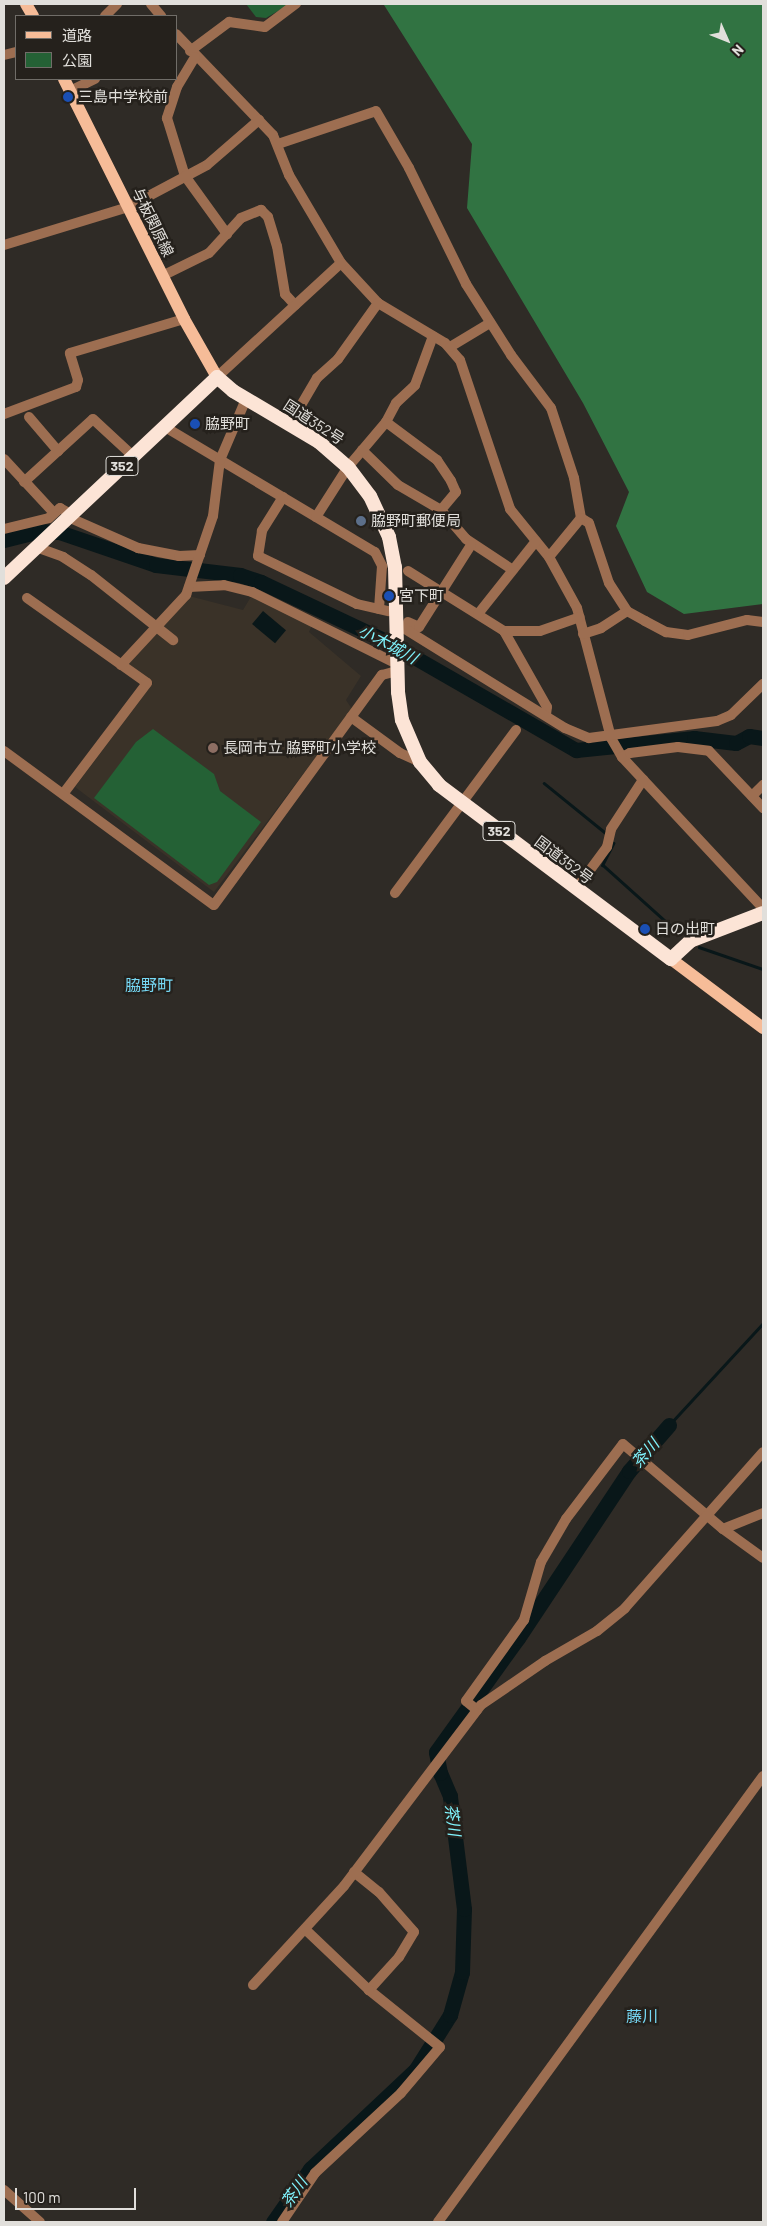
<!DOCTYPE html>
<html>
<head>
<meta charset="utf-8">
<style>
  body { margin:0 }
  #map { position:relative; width:767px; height:2226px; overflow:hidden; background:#2f2b26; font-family:Barlow,"Noto Sans JP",sans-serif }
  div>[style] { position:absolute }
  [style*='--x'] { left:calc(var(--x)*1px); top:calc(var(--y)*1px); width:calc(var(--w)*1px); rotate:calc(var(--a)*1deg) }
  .built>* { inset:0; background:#3a3228 }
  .green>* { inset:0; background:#246135 }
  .forest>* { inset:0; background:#317342 }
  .water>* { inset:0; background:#091719; transform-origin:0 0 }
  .stream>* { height:2.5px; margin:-1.25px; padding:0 1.25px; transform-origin:1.25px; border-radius:1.25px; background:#091719 }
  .river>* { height:15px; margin:-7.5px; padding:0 7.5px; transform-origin:7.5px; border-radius:7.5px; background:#091719 }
  .minor>* { height:10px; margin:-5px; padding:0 5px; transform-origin:5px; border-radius:5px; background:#9d6e51 }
  .major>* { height:12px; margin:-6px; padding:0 6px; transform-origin:6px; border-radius:6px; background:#f6bc98 }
  .highway>* { height:14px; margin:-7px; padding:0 7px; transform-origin:7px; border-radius:7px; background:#fce4d6 }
  .dots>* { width:14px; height:14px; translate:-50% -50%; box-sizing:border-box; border:2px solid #25211c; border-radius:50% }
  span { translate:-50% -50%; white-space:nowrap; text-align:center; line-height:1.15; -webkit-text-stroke:5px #25211c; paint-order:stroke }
  .shield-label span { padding:1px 4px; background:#25211c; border:1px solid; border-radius:4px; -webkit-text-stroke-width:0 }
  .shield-label { font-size:14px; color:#e1dfdb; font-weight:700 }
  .poi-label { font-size:15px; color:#e1dfdb }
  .left { translate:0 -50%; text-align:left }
  .street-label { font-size:15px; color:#e1dfdb }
  .water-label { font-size:16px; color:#80f4fd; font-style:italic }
  .neighbourhood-label { font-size:16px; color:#76d8f4 }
  .frame { position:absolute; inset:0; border:5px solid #e1dfdb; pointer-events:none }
  .legend { position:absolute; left:15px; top:15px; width:162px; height:65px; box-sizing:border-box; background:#25211c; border:1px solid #706d68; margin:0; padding:6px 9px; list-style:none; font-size:15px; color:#e1dfdb }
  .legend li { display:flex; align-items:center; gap:10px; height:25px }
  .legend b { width:25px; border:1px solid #706d68 }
  .north { position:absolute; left:702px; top:15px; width:50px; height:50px; -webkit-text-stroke:4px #25211c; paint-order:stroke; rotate:134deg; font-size:14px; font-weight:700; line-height:20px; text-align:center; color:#e1dfdb }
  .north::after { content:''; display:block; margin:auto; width:18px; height:22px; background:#e1dfdb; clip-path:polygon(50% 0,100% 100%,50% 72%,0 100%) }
  .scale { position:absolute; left:15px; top:2188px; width:121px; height:22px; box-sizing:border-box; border:2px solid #e1dfdb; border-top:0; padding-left:6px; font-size:15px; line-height:18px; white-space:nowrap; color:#e1dfdb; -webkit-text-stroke:4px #25211c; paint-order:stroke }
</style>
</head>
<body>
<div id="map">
  <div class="built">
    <i style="clip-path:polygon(252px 595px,313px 623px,309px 632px,361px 676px,346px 700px,352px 709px,214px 892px,75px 787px,153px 683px,128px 664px,189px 596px,243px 610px)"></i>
  </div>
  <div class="green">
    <i style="clip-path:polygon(246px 4px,290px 4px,266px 18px,256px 17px)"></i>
    <i style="clip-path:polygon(153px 729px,214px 774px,220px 791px,261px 822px,217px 882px,209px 885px,94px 798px,136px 742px)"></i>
  </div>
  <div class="forest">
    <i style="clip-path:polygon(763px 4px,763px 604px,684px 614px,647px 592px,616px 526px,629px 492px,583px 403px,467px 208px,472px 144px,384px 5px)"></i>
  </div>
  <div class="water">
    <i style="left:263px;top:611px;width:30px;height:17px;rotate:40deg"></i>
  </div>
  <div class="stream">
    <i style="--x:544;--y:783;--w:81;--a:39"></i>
    <i style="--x:614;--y:843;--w:25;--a:117"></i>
    <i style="--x:603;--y:865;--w:103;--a:41.9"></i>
    <i style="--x:699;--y:947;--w:68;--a:19"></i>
    <i style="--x:669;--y:1425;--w:139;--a:-47.3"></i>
  </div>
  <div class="river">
    <i style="--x:4;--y:540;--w:36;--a:-14"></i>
    <i style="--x:39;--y:531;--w:20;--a:3"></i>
    <i style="--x:59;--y:532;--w:102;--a:18.8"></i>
    <i style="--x:156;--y:565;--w:85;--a:6.8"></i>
    <i style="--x:240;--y:575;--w:22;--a:18"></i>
    <i style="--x:261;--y:582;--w:140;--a:25.3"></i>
    <i style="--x:388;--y:642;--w:217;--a:29.9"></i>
    <i style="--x:576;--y:750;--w:119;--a:-5.8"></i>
    <i style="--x:694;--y:738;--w:42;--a:6.8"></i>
    <i style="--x:736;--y:743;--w:15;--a:-28"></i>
    <i style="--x:749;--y:736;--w:14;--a:8"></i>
    <i style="--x:273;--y:2222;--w:65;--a:-55.1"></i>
    <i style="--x:310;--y:2169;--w:146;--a:-43.3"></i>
    <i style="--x:416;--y:2069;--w:64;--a:-57.8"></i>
    <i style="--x:450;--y:2015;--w:45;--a:-74.4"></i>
    <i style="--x:462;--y:1972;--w:63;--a:-88.2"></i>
    <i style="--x:464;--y:1909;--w:114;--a:-97.1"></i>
    <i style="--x:450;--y:1796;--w:25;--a:-113"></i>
    <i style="--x:440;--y:1773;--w:21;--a:-101"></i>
    <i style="--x:436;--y:1752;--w:140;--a:-54.3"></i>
    <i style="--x:518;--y:1638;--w:201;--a:-56.4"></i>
    <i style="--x:629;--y:1471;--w:61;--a:-49"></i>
  </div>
  <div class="minor">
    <i style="--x:151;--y:4;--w:16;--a:50"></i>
    <i style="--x:105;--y:16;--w:17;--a:-45"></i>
    <i style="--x:176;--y:34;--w:140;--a:46.2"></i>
    <i style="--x:273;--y:135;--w:43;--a:68.2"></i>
    <i style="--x:289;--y:175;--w:102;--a:59.4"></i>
    <i style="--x:341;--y:263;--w:54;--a:47.2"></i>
    <i style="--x:378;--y:303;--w:78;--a:30.8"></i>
    <i style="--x:445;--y:343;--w:23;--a:49"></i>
    <i style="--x:460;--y:360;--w:157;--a:71.4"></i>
    <i style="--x:510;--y:509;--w:62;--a:50.9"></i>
    <i style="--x:549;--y:557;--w:58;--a:61.2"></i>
    <i style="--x:577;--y:608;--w:134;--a:75.3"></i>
    <i style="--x:611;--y:738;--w:22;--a:60"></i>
    <i style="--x:622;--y:757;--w:207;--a:47"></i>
    <i style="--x:190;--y:51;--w:49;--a:-36.6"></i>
    <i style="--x:229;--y:22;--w:36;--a:8"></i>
    <i style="--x:265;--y:27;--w:39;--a:-37"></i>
    <i style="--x:4;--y:55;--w:12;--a:-14"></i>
    <i style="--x:195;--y:57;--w:35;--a:121"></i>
    <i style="--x:177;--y:87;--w:33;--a:108"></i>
    <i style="--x:167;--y:118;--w:61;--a:72.8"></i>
    <i style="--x:185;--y:176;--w:72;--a:54.1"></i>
    <i style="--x:70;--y:91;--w:28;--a:-26"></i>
    <i style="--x:278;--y:144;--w:103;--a:-18.6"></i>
    <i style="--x:376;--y:111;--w:66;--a:59.9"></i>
    <i style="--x:409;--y:168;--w:129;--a:63.8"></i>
    <i style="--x:466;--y:284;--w:84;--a:57.6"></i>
    <i style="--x:511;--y:355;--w:66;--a:53"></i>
    <i style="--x:551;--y:408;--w:74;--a:71.8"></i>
    <i style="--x:574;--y:478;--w:41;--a:80.1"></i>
    <i style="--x:581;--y:518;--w:50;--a:129.4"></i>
    <i style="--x:4;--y:245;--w:130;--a:-17"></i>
    <i style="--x:128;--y:207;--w:89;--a:-28"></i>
    <i style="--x:207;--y:165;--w:69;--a:-40.9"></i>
    <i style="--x:162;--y:276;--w:52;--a:-26.1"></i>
    <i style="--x:209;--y:253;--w:47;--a:-47.6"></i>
    <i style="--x:241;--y:218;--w:22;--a:-22"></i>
    <i style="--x:261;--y:210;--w:10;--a:45"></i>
    <i style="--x:268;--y:217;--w:30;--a:73"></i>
    <i style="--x:277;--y:246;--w:49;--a:80.5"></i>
    <i style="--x:285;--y:294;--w:15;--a:48"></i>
    <i style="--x:450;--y:347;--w:47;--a:-31"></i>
    <i style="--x:217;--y:377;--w:168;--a:-42.6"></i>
    <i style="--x:4;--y:414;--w:77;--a:-20.6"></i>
    <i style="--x:76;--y:387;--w:7;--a:-74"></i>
    <i style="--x:78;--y:380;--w:28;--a:-107"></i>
    <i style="--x:70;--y:353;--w:119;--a:-16.6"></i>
    <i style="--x:29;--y:417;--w:45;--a:49.5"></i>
    <i style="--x:386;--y:422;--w:21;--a:-62"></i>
    <i style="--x:396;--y:403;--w:26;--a:-43"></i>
    <i style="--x:415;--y:385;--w:52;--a:-69.8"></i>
    <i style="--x:290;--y:424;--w:53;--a:-59.6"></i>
    <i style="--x:317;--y:378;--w:28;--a:-42"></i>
    <i style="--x:338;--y:359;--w:69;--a:-54.5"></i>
    <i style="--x:165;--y:427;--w:244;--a:30.8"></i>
    <i style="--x:375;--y:552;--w:16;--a:63"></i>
    <i style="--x:382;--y:566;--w:43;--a:94"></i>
    <i style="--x:362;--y:450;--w:50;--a:44.2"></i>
    <i style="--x:398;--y:485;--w:50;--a:30.2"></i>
    <i style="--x:4;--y:459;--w:72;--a:47.2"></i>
    <i style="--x:24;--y:482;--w:93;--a:-42.4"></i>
    <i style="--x:93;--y:419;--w:54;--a:42.8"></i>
    <i style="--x:283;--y:497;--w:40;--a:122"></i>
    <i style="--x:262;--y:531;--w:25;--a:99"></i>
    <i style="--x:258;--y:556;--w:110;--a:25.9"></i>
    <i style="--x:357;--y:604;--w:32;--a:13"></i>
    <i style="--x:68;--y:517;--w:77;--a:23.9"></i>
    <i style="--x:138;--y:548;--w:42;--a:11"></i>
    <i style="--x:179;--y:556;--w:21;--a:-3"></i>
    <i style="--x:316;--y:517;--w:59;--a:-57.4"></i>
    <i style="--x:348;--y:467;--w:59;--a:-49.8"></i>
    <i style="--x:386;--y:422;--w:64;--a:36.7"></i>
    <i style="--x:437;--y:460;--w:25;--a:56"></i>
    <i style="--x:451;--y:481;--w:12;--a:66"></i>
    <i style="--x:456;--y:492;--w:23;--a:130"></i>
    <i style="--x:441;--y:510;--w:38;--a:49"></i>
    <i style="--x:466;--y:539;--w:56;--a:33.4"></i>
    <i style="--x:581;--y:518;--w:9;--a:32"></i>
    <i style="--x:589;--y:523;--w:63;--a:71.6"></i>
    <i style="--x:609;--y:583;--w:33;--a:57"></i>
    <i style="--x:627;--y:611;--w:21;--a:29"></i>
    <i style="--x:645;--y:621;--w:24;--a:28"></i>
    <i style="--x:666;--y:632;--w:22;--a:8"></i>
    <i style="--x:688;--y:635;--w:61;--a:-14.3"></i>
    <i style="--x:747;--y:620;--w:16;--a:7"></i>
    <i style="--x:4;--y:529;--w:46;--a:-13.7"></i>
    <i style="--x:49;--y:518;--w:15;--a:-42"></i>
    <i style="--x:60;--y:508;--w:13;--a:29"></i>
    <i style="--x:36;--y:547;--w:29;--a:20"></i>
    <i style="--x:63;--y:557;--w:33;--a:33"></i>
    <i style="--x:91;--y:575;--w:105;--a:38.4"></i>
    <i style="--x:408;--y:571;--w:113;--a:32"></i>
    <i style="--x:504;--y:631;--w:87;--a:60.5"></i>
    <i style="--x:547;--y:707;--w:7;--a:98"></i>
    <i style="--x:189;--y:587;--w:35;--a:-3"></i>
    <i style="--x:224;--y:585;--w:29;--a:14"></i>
    <i style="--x:252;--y:592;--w:162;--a:26.4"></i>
    <i style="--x:27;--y:598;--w:147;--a:35.3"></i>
    <i style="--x:147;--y:683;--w:139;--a:127.1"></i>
    <i style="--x:478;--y:614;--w:93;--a:-51.5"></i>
    <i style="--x:408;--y:622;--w:12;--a:24"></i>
    <i style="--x:419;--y:627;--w:97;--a:-57.6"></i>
    <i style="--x:397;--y:624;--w:198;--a:31.8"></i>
    <i style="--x:565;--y:728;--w:26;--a:23"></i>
    <i style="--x:589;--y:738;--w:129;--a:-7.6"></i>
    <i style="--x:717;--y:721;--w:15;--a:-23"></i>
    <i style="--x:731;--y:715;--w:45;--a:-44.1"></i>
    <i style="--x:504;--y:631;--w:36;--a:0"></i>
    <i style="--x:540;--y:631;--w:42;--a:-19.3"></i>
    <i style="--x:583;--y:634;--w:19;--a:-18"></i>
    <i style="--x:601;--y:628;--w:31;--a:-33"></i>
    <i style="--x:121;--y:665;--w:96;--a:-47.1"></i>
    <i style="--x:186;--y:595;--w:83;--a:-71.1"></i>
    <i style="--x:213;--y:516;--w:56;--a:-82.9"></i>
    <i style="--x:220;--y:460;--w:66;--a:-66.9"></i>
    <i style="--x:351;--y:717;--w:61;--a:36.3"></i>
    <i style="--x:400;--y:753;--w:22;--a:24"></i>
    <i style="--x:4;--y:751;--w:260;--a:36.3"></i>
    <i style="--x:214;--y:905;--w:285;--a:-53.9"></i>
    <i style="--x:382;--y:675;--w:16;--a:-15"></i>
    <i style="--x:622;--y:757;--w:9;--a:-27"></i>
    <i style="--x:630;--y:753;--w:48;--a:-7.1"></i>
    <i style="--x:678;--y:747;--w:31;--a:7"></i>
    <i style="--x:709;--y:751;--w:79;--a:46.5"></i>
    <i style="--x:752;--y:796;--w:16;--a:-45"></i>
    <i style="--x:576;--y:889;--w:52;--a:-53.6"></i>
    <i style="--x:607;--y:847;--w:18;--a:-77"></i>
    <i style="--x:611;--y:829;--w:59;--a:-56.9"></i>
    <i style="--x:395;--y:893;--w:203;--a:-53.4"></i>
    <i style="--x:723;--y:1529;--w:43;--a:-21.8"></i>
    <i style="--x:477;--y:1710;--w:14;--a:-141"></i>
    <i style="--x:466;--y:1701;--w:100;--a:-54.4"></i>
    <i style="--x:524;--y:1620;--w:60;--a:-73.7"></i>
    <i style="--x:541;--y:1562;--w:50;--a:-59.8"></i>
    <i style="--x:566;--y:1519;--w:94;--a:-52.8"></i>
    <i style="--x:623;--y:1444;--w:131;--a:40.4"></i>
    <i style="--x:723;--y:1529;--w:49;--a:35.9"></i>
    <i style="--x:354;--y:1872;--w:32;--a:39"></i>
    <i style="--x:379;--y:1892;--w:53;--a:48.8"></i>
    <i style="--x:414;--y:1932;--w:29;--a:121"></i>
    <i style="--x:399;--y:1957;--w:45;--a:132.3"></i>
    <i style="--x:253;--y:1985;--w:134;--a:-47.4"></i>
    <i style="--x:344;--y:1886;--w:227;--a:-52.9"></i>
    <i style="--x:481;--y:1705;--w:78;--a:-34.5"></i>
    <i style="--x:545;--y:1661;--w:60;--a:-30"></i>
    <i style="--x:597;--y:1631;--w:36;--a:-39"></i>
    <i style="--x:625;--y:1608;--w:208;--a:-48.5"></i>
    <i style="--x:4;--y:2190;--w:48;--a:41.6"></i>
    <i style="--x:282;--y:2222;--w:59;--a:-56"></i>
    <i style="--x:315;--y:2173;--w:117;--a:-42.9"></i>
    <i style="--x:401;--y:2093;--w:60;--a:-49.7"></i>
    <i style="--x:440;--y:2047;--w:91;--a:-141.2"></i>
    <i style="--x:369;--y:1990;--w:88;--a:-136.4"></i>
    <i style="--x:438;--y:2222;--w:552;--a:-53.92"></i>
  </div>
  <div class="major">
    <i style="--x:26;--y:4;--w:14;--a:60"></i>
    <i style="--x:64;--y:79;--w:268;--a:63.4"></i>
    <i style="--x:184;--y:319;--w:67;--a:60.4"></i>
    <i style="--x:671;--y:959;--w:115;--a:36.9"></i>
  </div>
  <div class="highway">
    <i style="--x:4;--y:578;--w:293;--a:-43.3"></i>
    <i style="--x:217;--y:377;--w:21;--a:41"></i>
    <i style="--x:233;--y:391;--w:100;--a:30.7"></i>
    <i style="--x:319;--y:442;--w:38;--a:41"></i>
    <i style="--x:348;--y:467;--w:36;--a:53"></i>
    <i style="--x:370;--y:496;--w:45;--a:65.1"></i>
    <i style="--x:389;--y:537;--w:31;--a:79"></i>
    <i style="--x:395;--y:567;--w:125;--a:88.6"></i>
    <i style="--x:398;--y:692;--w:28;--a:82"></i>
    <i style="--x:402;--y:720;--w:46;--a:66.8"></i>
    <i style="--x:420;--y:762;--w:30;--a:50"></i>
    <i style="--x:439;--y:785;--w:290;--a:36.9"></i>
    <i style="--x:671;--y:959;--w:26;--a:-43"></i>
    <i style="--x:690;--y:941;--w:78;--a:-21"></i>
  </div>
  <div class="dots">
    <i style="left:68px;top:97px;background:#1a4fb4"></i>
    <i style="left:195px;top:424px;background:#1a4fb4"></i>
    <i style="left:361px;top:521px;background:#5c6f8a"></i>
    <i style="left:389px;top:596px;background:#1a4fb4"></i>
    <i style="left:213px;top:748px;background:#8d6e63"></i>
    <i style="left:645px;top:929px;background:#1a4fb4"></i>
  </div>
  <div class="shield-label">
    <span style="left:122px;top:466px">352</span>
    <span style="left:499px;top:831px">352</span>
  </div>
  <div class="poi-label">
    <span class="left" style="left:78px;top:97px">三島中学校前</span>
    <span class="left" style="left:205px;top:424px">脇野町</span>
    <span class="left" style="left:371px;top:521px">脇野町郵便局</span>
    <span class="left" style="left:399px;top:596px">宮下町</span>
    <span class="left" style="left:223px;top:748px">長岡市立 脇野町小学校</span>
    <span class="left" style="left:655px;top:929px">日の出町</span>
  </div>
  <div class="street-label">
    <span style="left:153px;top:222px;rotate:64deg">与板関原線</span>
    <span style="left:314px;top:422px;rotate:33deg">国道352号</span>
    <span style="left:564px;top:860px;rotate:37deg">国道352号</span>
  </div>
  <div class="water-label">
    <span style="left:388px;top:644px;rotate:28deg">小木城川</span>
    <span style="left:645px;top:1453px;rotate:-49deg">茶川</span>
    <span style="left:453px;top:1820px;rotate:83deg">茶川</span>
    <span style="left:294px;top:2192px;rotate:-55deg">茶川</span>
  </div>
  <div class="neighbourhood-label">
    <span style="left:149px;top:985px">脇野町</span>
    <span style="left:642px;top:2016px">藤川</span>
  </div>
  <div class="frame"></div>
  <ul class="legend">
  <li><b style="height:6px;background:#f6bc98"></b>道路</li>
  <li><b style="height:14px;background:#246135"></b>公園</li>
  </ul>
  <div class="north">N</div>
  <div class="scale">100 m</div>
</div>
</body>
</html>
